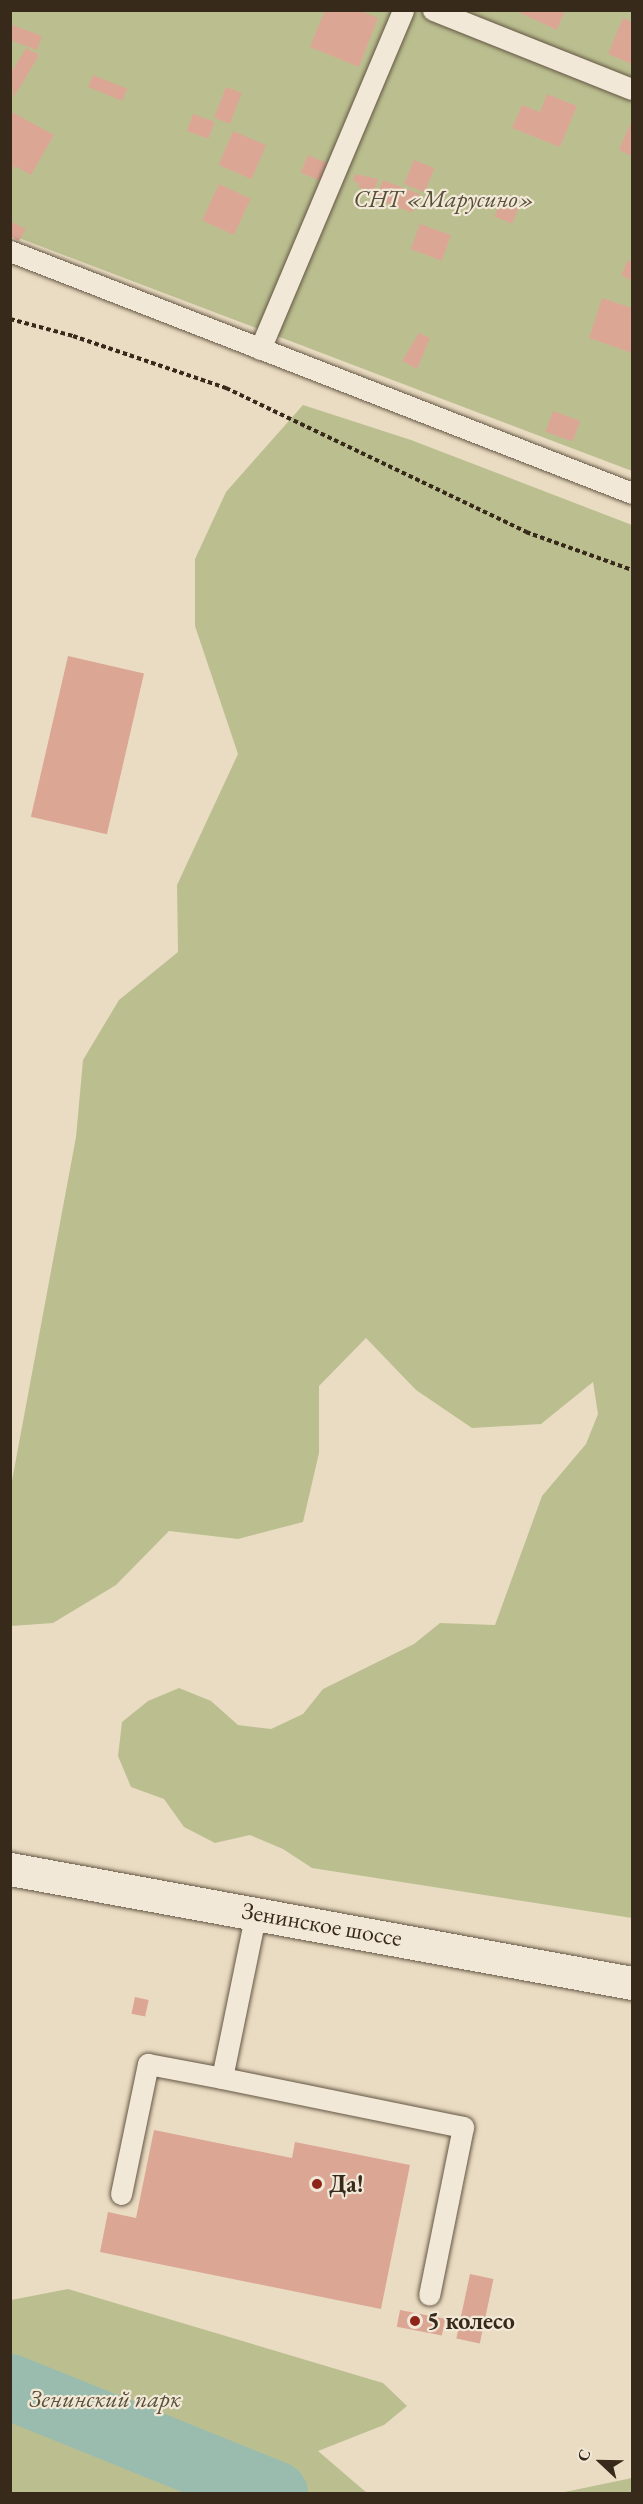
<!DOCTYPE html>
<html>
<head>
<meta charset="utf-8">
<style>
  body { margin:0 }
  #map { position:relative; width:643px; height:2504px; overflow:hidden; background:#eadcc2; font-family:"EB Garamond",serif }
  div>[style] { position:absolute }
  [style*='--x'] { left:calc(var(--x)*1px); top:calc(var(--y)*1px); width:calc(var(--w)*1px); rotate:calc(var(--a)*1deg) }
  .green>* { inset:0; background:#bbbf90 }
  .river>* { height:66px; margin:-33px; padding:0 33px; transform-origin:33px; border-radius:33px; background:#99bcae }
  .building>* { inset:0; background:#dba794; transform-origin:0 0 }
  .path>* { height:4px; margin-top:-2px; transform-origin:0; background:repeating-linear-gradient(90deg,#382a1a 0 4.5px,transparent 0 7.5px) }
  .roads { filter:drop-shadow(0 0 2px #645644) drop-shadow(0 0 2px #645644) }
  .service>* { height:21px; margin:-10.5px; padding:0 10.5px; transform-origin:10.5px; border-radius:10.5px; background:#f1e8d7 }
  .secondary>* { height:33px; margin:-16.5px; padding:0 16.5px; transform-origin:16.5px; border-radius:16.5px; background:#f1e8d7 }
  .dots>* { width:16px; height:16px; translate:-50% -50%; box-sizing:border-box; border:3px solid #f1e8d7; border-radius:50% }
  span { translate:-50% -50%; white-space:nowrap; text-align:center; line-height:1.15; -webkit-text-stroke:4.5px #f1e8d7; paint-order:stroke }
  .park-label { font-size:24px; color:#594f38; font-style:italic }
  .street-label { font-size:24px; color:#382a1a }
  .poi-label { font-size:24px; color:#382a1a; font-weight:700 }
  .left { translate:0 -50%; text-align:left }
  .frame { position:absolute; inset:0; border:12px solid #382a1a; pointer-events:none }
  .north { position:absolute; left:571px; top:2432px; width:60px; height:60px; -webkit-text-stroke:4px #f1e8d7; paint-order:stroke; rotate:292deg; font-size:16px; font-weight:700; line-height:24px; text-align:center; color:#382a1a }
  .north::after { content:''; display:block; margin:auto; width:21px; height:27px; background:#382a1a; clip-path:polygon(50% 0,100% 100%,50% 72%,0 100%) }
</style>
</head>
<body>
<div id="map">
  <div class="green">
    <i style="clip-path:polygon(10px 11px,632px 11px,632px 471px,11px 235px)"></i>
    <i style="clip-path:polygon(303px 405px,411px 440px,632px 525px,632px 1918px,312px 1868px,283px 1849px,250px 1835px,215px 1843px,184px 1827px,164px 1799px,131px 1787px,118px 1756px,122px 1722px,148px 1701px,179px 1688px,211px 1701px,238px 1725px,271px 1729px,303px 1714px,323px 1689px,414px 1644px,440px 1623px,495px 1625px,542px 1496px,586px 1444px,598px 1414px,593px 1382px,541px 1424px,472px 1428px,416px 1390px,366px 1338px,319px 1386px,319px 1453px,303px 1522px,238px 1539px,169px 1531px,116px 1585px,53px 1623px,11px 1626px,11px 1486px,76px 1137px,83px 1060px,119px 1000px,178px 952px,177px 885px,238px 754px,195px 626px,195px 559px,226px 492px)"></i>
    <i style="clip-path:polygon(68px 2289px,383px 2383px,407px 2406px,384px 2425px,318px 2451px,367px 2493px,11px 2493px,11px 2300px)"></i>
    <i style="clip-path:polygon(632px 2478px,632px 2493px,560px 2493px)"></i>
  </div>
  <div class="river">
    <i style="--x:10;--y:2387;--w:286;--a:22"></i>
  </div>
  <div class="building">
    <i style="clip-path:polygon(325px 10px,358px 10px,378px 18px,359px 67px,310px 47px)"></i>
    <i style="clip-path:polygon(514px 10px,565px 10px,557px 30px)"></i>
    <i style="clip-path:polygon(623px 18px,632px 22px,632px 64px,608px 54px)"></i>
    <i style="clip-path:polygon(10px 24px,42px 36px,37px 50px,10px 40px)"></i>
    <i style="clip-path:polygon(26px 48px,39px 55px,14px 97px,10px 74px)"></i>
    <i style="left:93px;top:75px;width:37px;height:13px;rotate:22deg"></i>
    <i style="left:226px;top:87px;width:17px;height:33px;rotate:21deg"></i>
    <i style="clip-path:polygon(547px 94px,577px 106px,560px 147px,512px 128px,522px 105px,540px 112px)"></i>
    <i style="clip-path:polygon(10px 111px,54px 135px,31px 175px,15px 166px,10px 173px)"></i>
    <i style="left:193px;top:114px;width:23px;height:18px;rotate:20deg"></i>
    <i style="clip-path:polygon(632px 120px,632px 156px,619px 150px)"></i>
    <i style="left:233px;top:131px;width:36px;height:37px;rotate:23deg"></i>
    <i style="left:308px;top:155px;width:25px;height:19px;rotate:23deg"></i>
    <i style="left:414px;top:160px;width:22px;height:26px;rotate:22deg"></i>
    <i style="clip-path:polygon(355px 174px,378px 179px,374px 192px,358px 187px,359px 183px,353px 181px)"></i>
    <i style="left:383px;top:180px;width:39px;height:20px;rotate:21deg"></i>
    <i style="left:219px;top:184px;width:35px;height:40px;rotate:25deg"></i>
    <i style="left:501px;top:200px;width:19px;height:18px;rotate:21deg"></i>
    <i style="clip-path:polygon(10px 221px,26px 229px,19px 241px,10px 236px)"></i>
    <i style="left:420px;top:224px;width:33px;height:27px;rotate:20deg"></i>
    <i style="clip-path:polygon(628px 260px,632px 262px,632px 281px,621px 275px)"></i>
    <i style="clip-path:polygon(602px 298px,632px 308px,632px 353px,589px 338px)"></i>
    <i style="clip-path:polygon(419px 333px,430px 338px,417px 369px,402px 361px)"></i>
    <i style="left:553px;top:411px;width:29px;height:22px;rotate:20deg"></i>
    <i style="left:68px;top:656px;width:78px;height:165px;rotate:13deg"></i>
    <i style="left:135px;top:1997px;width:14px;height:17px;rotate:12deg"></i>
    <i style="clip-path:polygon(154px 2130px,292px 2158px,295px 2142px,410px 2165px,381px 2309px,100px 2252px,108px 2212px,136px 2218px)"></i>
    <i style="left:470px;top:2274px;width:24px;height:66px;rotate:12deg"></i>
    <i style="left:400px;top:2310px;width:46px;height:17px;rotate:11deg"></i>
  </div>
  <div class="path">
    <i style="--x:10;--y:319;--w:65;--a:15.1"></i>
    <i style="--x:73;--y:336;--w:162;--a:18.8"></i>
    <i style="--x:226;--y:388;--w:333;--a:25.6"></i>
    <i style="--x:526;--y:532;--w:113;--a:19.7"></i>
  </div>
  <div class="roads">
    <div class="service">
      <i style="--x:433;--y:10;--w:214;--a:21.7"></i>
      <i style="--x:10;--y:251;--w:667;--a:21.26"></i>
      <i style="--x:260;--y:349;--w:368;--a:-67.1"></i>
      <i style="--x:256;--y:1912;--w:169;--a:101.6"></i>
      <i style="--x:222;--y:2078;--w:246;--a:11.5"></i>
      <i style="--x:463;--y:2127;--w:171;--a:101.4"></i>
      <i style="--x:121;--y:2194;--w:133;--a:-78.3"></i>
      <i style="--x:148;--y:2064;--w:75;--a:10.7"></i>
    </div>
    <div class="secondary">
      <i style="--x:10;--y:1869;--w:632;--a:10.39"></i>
    </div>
  </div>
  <div class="dots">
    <i style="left:317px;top:2184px;background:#8f2418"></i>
    <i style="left:415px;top:2321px;background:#8f2418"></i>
  </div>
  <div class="park-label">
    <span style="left:444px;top:199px">СНТ «Марусино»</span>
    <span style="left:105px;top:2399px">Зенинский парк</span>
  </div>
  <div class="street-label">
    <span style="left:322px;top:1924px;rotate:10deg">Зенинское шоссе</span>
  </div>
  <div class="poi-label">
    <span class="left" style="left:329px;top:2184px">Да!</span>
    <span class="left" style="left:427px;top:2321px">5 колесо</span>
  </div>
  <div class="frame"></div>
  <div class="north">С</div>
</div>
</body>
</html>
